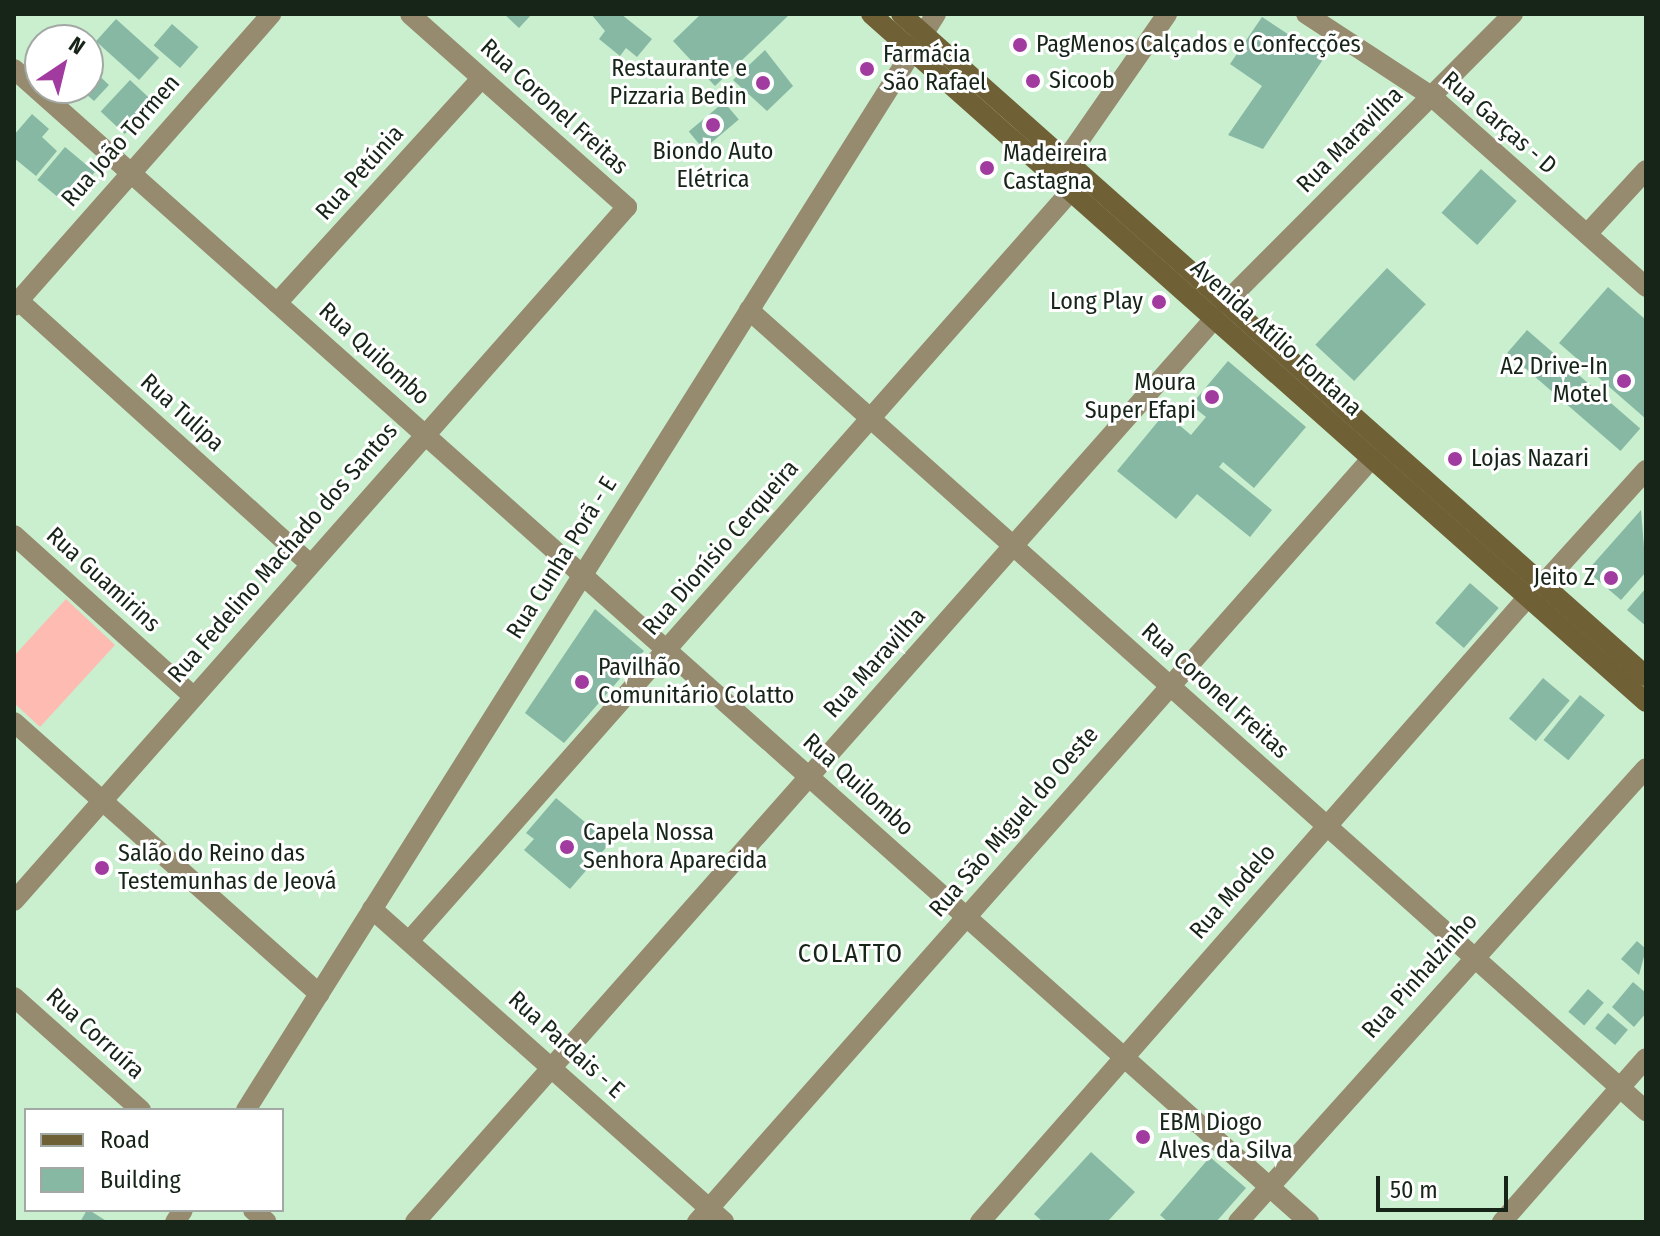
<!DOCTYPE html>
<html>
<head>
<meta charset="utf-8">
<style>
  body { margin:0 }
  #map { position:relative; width:1660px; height:1236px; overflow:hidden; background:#c9efce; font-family:"Fira Sans Condensed",sans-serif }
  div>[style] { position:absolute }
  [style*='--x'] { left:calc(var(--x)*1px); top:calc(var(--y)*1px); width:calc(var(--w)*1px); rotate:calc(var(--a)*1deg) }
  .green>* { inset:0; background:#fdbbb1 }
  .building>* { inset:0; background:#86b8a4; transform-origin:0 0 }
  .minor>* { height:20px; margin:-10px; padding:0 10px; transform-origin:10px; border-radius:10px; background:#968a6f }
  .tertiary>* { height:20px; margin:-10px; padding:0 10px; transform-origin:10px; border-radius:10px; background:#968a6f }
  .secondary>* { height:20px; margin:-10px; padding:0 10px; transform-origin:10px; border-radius:10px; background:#706036 }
  .dots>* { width:22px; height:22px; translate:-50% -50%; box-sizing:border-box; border:4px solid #fff; border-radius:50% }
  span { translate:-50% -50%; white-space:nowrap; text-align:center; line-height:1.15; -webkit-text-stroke:6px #fff; paint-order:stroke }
  .poi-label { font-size:24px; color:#172519 }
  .left { translate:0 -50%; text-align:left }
  .right { translate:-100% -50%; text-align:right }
  .street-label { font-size:24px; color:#172519 }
  .neighbourhood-label { font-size:26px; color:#172519; letter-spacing:2px }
  .frame { position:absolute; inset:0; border:16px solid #172519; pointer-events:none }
  .legend { position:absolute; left:24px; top:1108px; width:260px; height:104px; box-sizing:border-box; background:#fff; border:2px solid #a2a8a3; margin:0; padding:10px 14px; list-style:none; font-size:24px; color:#172519 }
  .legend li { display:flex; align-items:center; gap:16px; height:40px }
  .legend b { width:40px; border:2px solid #a2a8a3 }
  .north { position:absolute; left:24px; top:24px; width:80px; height:80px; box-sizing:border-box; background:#fff; border:2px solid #a2a8a3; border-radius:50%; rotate:35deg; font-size:22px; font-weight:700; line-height:32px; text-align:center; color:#172519 }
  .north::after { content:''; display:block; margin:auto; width:28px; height:36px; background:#a13b9f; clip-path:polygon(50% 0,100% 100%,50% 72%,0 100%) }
  .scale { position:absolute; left:1376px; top:1176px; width:132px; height:36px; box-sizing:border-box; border:4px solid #172519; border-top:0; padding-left:10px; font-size:24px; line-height:28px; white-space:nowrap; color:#172519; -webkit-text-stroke:6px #fff; paint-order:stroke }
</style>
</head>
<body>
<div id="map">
  <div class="green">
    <i style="clip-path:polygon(66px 599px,115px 645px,40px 727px,14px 703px,14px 656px)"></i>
  </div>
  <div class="building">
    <i style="clip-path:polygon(504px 14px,532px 14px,519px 28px)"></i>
    <i style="clip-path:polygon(591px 14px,621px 14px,652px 39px,637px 57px,626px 48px,620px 56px,599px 39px,605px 31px)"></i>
    <i style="clip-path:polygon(701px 14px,790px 14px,715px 86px,673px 41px)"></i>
    <i style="clip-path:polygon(1262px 17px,1324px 58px,1263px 149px,1228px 135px,1262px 86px,1230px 64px)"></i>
    <i style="left:116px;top:19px;width:58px;height:30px;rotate:42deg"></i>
    <i style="left:172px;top:24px;width:35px;height:28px;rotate:41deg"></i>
    <i style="clip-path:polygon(765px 50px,793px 86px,767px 111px,733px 80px)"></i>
    <i style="clip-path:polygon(88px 65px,109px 85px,94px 101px,79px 88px,88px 88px)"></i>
    <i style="left:130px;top:80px;width:33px;height:43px;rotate:43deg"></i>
    <i style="left:724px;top:102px;width:23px;height:46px;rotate:50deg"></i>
    <i style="clip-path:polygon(32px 114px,49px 129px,42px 137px,57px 151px,36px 176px,14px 158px,14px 135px)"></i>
    <i style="left:65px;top:147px;width:39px;height:43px;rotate:40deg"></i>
    <i style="left:1481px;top:169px;width:48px;height:59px;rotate:42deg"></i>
    <i style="left:1387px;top:268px;width:53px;height:105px;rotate:43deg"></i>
    <i style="clip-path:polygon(1608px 287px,1646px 320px,1646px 419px,1559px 343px)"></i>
    <i style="left:1527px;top:330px;width:150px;height:30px;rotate:41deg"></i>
    <i style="clip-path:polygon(1228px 361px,1306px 427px,1254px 488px,1223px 462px,1219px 467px,1272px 510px,1250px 537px,1197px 494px,1176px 519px,1117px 471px,1165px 413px,1191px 435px,1206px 417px,1191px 405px)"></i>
    <i style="clip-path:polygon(1641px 510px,1646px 572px,1621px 600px,1587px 571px)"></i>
    <i style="left:1470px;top:583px;width:38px;height:53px;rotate:41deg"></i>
    <i style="clip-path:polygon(1646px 588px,1646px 626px,1627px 610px)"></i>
    <i style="clip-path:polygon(595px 609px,644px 651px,564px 743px,525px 713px)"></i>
    <i style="left:1543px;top:678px;width:35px;height:53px;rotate:40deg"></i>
    <i style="left:1580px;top:695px;width:32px;height:58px;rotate:39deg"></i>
    <i style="clip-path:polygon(556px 798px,610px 843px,570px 889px,524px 850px,534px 839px,526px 833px)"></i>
    <i style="clip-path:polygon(1637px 941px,1646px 949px,1639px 975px,1621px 959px)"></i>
    <i style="clip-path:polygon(1633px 982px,1646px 993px,1646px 1013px,1634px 1027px,1612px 1007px)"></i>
    <i style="left:1588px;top:989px;width:21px;height:30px;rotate:41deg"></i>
    <i style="left:1608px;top:1013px;width:26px;height:20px;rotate:40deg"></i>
    <i style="clip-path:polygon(1091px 1152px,1135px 1192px,1107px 1222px,1043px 1222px,1034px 1214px)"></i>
    <i style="clip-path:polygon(1210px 1157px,1246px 1188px,1216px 1222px,1168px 1222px,1160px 1215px)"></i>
    <i style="clip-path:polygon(87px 1210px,89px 1210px,108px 1222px,80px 1222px)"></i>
  </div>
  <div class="minor">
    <i style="--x:14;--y:69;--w:1734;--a:41.68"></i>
    <i style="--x:1065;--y:161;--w:179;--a:-55.2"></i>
    <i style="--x:1587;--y:234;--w:87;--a:-47.3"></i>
    <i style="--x:19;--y:301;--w:392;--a:42.1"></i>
    <i style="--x:277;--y:303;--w:304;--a:-47.7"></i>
    <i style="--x:1225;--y:303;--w:408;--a:-45.1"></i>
    <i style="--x:14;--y:306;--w:389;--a:-48.6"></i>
    <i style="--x:749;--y:310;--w:1203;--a:41.76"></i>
    <i style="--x:14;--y:535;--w:242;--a:42"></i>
    <i style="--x:1543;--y:584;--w:154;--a:-47.9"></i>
    <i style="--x:14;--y:722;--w:409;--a:41.7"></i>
    <i style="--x:14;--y:901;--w:926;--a:-48.55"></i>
    <i style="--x:627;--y:207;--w:290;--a:-138.4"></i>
    <i style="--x:372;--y:909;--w:471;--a:41.6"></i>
    <i style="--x:410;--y:940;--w:999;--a:-48.57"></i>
    <i style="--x:415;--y:1222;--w:1206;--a:-48.5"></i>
    <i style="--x:697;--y:1222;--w:1019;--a:-48.54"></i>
    <i style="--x:980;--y:1222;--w:831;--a:-48.76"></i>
    <i style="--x:1238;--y:1222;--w:610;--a:-48.05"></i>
  </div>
  <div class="tertiary">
    <i style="--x:1306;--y:14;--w:148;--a:33.2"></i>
    <i style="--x:1430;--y:95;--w:289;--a:41.6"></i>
    <i style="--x:14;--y:997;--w:170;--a:41.7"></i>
    <i style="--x:246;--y:1110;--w:1295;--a:-57.81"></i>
    <i style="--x:253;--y:1210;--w:18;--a:41"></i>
    <i style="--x:175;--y:1222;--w:14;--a:-56"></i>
    <i style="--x:1502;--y:1222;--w:218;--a:-48.7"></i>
  </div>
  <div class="secondary">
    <i style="--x:871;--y:14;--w:1036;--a:41.6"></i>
    <i style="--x:901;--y:14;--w:997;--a:41.62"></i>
  </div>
  <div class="dots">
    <i style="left:1020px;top:45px;background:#a13b9f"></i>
    <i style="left:867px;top:69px;background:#a13b9f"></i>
    <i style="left:1033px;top:81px;background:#a13b9f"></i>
    <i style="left:763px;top:83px;background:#a13b9f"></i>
    <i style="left:713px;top:125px;background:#a13b9f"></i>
    <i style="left:987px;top:168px;background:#a13b9f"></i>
    <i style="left:1159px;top:302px;background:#a13b9f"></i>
    <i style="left:1624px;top:381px;background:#a13b9f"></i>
    <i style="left:1212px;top:397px;background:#a13b9f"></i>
    <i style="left:1455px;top:459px;background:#a13b9f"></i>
    <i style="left:1611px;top:578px;background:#a13b9f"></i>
    <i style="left:582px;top:682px;background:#a13b9f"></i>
    <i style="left:567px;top:847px;background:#a13b9f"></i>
    <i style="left:102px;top:868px;background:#a13b9f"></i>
    <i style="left:1143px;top:1137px;background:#a13b9f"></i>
  </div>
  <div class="poi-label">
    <span class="left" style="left:1036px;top:45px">PagMenos Calçados e Confecções</span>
    <span class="left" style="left:883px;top:69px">Farmácia<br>São Rafael</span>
    <span class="right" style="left:747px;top:83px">Restaurante e<br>Pizzaria Bedin</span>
    <span class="left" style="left:1049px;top:81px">Sicoob</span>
    <span style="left:713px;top:166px">Biondo Auto<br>Elétrica</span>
    <span class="left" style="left:1003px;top:168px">Madeireira<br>Castagna</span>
    <span class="right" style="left:1143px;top:302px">Long Play</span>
    <span class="right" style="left:1608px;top:381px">A2 Drive-In<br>Motel</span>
    <span class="right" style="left:1196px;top:397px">Moura<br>Super Efapi</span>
    <span class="left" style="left:1471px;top:459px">Lojas Nazari</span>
    <span class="right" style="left:1595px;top:578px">Jeito Z</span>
    <span class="left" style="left:598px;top:682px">Pavilhão<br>Comunitário Colatto</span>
    <span class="left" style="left:583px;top:847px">Capela Nossa<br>Senhora Aparecida</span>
    <span class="left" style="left:118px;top:868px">Salão do Reino das<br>Testemunhas de Jeová</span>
    <span class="left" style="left:1159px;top:1137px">EBM Diogo<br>Alves da Silva</span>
  </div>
  <div class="street-label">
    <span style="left:554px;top:107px;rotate:42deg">Rua Coronel Freitas</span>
    <span style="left:1499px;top:123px;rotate:41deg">Rua Garças - D</span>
    <span style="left:1350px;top:140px;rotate:-45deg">Rua Maravilha</span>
    <span style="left:121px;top:141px;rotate:-49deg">Rua João Tormen</span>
    <span style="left:360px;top:173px;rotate:-48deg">Rua Petúnia</span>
    <span style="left:1276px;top:338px;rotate:42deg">Avenida Atílio Fontana</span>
    <span style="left:374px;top:354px;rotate:42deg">Rua Quilombo</span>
    <span style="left:182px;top:413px;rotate:42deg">Rua Tulipa</span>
    <span style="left:721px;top:548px;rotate:-49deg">Rua Dionísio Cerqueira</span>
    <span style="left:283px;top:553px;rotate:-49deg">Rua Fedelino Machado dos Santos</span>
    <span style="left:562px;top:558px;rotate:-58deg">Rua Cunha Porã - E</span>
    <span style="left:103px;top:580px;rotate:42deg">Rua Guamirins</span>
    <span style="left:875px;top:663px;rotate:-48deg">Rua Maravilha</span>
    <span style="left:1215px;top:691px;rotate:42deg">Rua Coronel Freitas</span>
    <span style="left:858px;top:785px;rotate:42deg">Rua Quilombo</span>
    <span style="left:1014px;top:822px;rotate:-49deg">Rua São Miguel do Oeste</span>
    <span style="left:1233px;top:892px;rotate:-49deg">Rua Modelo</span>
    <span style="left:1420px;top:976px;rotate:-48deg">Rua Pinhalzinho</span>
    <span style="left:95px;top:1034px;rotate:42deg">Rua Corruíra</span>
    <span style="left:566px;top:1045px;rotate:42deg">Rua Pardais - E</span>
  </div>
  <div class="neighbourhood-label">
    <span style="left:851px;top:954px">COLATTO</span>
  </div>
  <div class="frame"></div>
  <ul class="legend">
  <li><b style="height:10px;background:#706036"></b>Road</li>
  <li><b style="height:22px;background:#86b8a4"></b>Building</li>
  </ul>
  <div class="north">N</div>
  <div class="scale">50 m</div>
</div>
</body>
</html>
